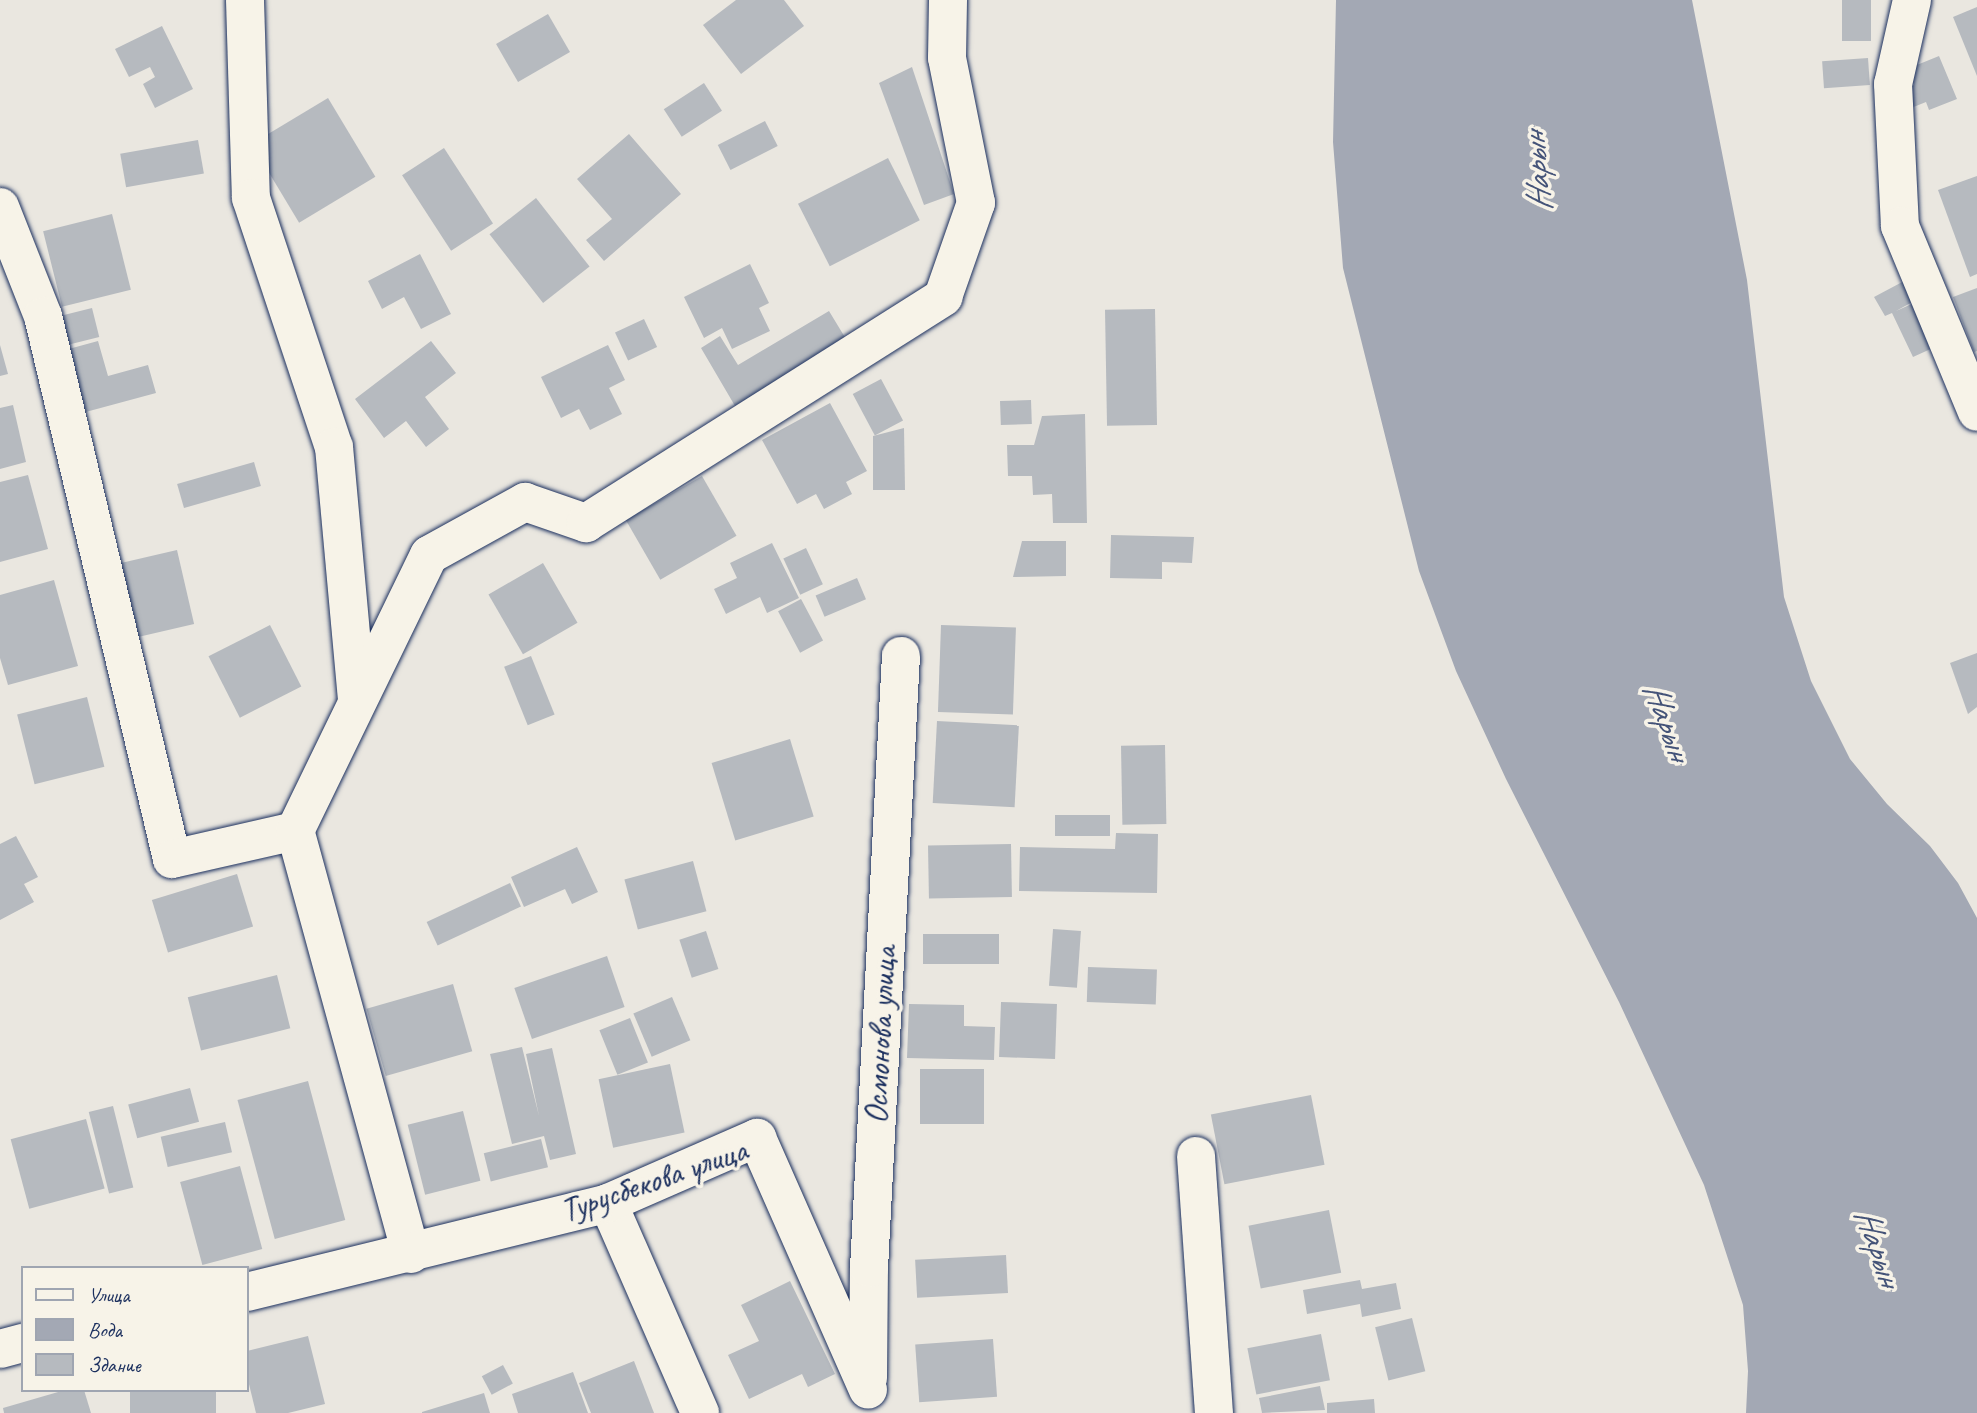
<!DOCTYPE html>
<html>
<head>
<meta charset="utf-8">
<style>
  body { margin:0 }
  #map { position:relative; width:1977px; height:1413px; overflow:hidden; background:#eae7e0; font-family:Caveat,sans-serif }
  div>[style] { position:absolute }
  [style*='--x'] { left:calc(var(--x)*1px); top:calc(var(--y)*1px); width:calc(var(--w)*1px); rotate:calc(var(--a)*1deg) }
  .water>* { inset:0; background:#a3a8b4 }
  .building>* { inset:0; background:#b6babf; transform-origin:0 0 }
  .roads { filter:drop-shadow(0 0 2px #1b2f5e) drop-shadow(0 0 2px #1b2f5e) }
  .minor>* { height:38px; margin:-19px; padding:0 19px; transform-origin:19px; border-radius:19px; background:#f7f3e8 }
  span { translate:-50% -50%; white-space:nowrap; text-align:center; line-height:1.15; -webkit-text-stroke:7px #f7f3e8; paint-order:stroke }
  .street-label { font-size:33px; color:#1b2f5e }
  .water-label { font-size:35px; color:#445378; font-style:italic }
  .legend { position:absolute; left:21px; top:1266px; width:228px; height:126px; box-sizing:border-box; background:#f7f3e8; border:2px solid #9fa5b1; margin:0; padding:9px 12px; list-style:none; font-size:21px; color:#1b2f5e }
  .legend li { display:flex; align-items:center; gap:14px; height:35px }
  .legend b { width:35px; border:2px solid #9fa5b1 }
</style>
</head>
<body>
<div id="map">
  <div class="water">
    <i style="clip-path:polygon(1336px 0,1692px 0,1747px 280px,1784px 597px,1811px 681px,1850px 759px,1887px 804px,1930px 846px,1958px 883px,1977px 918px,1977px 1413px,1746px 1413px,1748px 1371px,1743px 1305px,1704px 1185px,1619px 1002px,1506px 779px,1456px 671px,1419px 571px,1343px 268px,1333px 142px)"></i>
  </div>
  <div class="building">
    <i style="clip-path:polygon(736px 0,784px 0,804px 26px,741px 74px,703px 25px)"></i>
    <i style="left:1842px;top:0;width:29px;height:41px"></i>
    <i style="clip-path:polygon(1977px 7px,1977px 76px,1953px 17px)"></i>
    <i style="left:548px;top:14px;width:44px;height:60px;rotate:60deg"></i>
    <i style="clip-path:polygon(162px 26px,193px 89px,155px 108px,143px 84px,155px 77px,150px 67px,129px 77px,115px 49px)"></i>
    <i style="clip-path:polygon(1939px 56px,1957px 99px,1929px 110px,1926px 102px,1906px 110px,1899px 91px,1914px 85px,1907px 69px)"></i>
    <i style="left:1868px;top:58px;width:27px;height:46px;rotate:86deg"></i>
    <i style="clip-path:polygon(912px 67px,954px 194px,924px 205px,879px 83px)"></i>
    <i style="left:704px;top:83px;width:33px;height:48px;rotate:57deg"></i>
    <i style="left:328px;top:98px;width:92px;height:89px;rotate:59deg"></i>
    <i style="left:765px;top:121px;width:28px;height:53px;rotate:63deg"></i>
    <i style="clip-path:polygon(629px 134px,681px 194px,604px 261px,586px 240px,612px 219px,577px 179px)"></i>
    <i style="left:198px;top:140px;width:34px;height:79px;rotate:80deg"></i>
    <i style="left:444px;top:148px;width:90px;height:50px;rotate:57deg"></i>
    <i style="left:888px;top:158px;width:70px;height:101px;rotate:63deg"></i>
    <i style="clip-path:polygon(1977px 176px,1977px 274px,1970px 277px,1938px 190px)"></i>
    <i style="left:536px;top:198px;width:87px;height:59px;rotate:52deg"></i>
    <i style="left:112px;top:214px;width:78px;height:71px;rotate:76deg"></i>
    <i style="clip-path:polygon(420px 254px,451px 314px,421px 329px,404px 297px,382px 309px,368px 281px)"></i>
    <i style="clip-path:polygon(750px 264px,769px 303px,759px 308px,770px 331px,732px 349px,722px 328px,704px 338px,684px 297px)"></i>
    <i style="clip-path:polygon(1906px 280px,1916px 300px,1896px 311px,1914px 303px,1935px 347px,1913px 357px,1892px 313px,1885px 316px,1874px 297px)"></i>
    <i style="clip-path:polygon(1977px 288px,1977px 351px,1974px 352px,1953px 297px)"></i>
    <i style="left:92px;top:308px;width:30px;height:35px;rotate:76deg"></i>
    <i style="left:1155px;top:309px;width:116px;height:50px;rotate:89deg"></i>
    <i style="clip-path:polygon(829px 311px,846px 339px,735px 406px,701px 348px,720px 336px,738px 365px)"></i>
    <i style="left:644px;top:319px;width:31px;height:32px;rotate:65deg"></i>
    <i style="clip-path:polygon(98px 341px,108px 376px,148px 365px,156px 393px,82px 413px,65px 350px)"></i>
    <i style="clip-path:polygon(431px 341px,456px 373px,425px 397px,449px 429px,426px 447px,406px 421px,384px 438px,355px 399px)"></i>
    <i style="clip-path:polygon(0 345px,8px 374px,0 376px)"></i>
    <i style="clip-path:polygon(608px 345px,625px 380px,609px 388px,622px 414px,590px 430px,579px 409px,561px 418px,541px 377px)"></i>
    <i style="left:881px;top:379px;width:47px;height:32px;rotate:62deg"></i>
    <i style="left:1031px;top:400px;width:24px;height:31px;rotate:88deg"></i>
    <i style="clip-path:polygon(830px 403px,867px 471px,846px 482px,852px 494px,824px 509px,816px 494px,797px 504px,762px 440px)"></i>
    <i style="clip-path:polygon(13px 405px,26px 462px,0 469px,0 408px)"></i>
    <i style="clip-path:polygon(1085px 414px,1087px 523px,1053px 523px,1052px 494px,1033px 495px,1032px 476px,1008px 476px,1007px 445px,1034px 445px,1042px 416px)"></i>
    <i style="clip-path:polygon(904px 428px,905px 490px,873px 490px,873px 436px)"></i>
    <i style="left:254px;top:462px;width:25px;height:80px;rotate:74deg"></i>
    <i style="clip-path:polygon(28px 475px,48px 549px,0 562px,0 482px)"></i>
    <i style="left:702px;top:476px;width:69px;height:88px;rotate:60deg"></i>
    <i style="clip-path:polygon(1111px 535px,1194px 537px,1192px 563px,1162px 562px,1162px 579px,1110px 578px)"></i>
    <i style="clip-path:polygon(1022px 541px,1066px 541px,1066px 576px,1013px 577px)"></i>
    <i style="clip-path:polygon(772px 543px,799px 598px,767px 613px,760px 597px,726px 614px,714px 589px,737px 578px,730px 563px)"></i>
    <i style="left:806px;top:548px;width:40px;height:25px;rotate:65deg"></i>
    <i style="left:177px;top:550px;width:76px;height:63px;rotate:77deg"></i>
    <i style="left:543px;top:563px;width:69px;height:63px;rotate:60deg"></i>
    <i style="left:857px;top:578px;width:23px;height:45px;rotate:67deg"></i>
    <i style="clip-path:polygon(54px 580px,78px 666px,8px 685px,0 658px,0 595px)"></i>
    <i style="left:801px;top:599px;width:47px;height:26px;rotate:62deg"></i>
    <i style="left:270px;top:625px;width:69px;height:69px;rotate:63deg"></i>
    <i style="left:941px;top:625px;width:75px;height:87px;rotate:2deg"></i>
    <i style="clip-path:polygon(1977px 653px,1977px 707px,1968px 714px,1950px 663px)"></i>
    <i style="left:531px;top:656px;width:63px;height:29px;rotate:68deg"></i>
    <i style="left:87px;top:697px;width:72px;height:72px;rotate:76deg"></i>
    <i style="left:937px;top:721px;width:82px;height:82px;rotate:3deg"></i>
    <i style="left:790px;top:739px;width:81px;height:82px;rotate:73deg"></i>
    <i style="left:1165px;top:745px;width:79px;height:44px;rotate:89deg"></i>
    <i style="left:1110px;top:815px;width:21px;height:55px;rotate:90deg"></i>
    <i style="clip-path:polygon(1116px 833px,1158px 834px,1157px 893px,1019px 891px,1020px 847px,1115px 849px)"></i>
    <i style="clip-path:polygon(16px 836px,38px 877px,24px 884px,34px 902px,0 920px,0 844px)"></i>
    <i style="left:1011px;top:844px;width:53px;height:83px;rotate:89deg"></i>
    <i style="clip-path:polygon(577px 847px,598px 892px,572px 904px,565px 889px,524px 907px,511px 877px)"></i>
    <i style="left:693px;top:861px;width:52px;height:71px;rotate:75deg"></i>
    <i style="left:237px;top:874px;width:55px;height:89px;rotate:73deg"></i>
    <i style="left:510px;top:883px;width:26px;height:92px;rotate:65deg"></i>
    <i style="left:1053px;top:929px;width:28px;height:57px;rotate:4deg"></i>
    <i style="left:706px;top:931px;width:40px;height:28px;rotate:72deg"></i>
    <i style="left:923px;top:934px;width:76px;height:30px"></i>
    <i style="left:607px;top:956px;width:54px;height:98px;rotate:71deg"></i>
    <i style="left:1088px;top:967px;width:69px;height:35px;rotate:2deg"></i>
    <i style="left:277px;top:975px;width:55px;height:92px;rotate:76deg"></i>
    <i style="left:453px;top:984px;width:70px;height:90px;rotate:74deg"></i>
    <i style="left:672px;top:997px;width:47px;height:42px;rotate:67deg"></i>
    <i style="left:1001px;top:1002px;width:56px;height:55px;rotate:2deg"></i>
    <i style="clip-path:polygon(909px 1004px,964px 1005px,964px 1026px,995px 1027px,994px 1060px,907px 1058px)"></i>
    <i style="left:630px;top:1018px;width:48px;height:33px;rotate:68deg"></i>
    <i style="clip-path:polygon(522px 1047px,539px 1116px,526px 1054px,552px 1048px,576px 1154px,550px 1160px,544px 1136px,512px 1144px,490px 1054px)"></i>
    <i style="left:670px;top:1064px;width:70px;height:73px;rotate:78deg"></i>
    <i style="left:920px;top:1069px;width:64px;height:55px"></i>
    <i style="left:308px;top:1081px;width:144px;height:73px;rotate:75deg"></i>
    <i style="left:190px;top:1088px;width:35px;height:64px;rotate:75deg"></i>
    <i style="left:1311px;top:1095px;width:71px;height:102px;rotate:79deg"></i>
    <i style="left:113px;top:1106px;width:84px;height:25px;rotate:76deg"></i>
    <i style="left:463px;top:1111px;width:72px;height:57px;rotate:76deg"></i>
    <i style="left:86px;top:1119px;width:72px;height:78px;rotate:75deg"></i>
    <i style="left:225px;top:1122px;width:31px;height:66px;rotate:77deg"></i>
    <i style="left:541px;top:1139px;width:29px;height:59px;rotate:76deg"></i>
    <i style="left:240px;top:1166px;width:86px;height:62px;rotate:75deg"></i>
    <i style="left:1329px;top:1210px;width:64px;height:82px;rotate:79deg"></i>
    <i style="left:1006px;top:1255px;width:38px;height:91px;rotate:87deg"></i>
    <i style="clip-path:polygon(1360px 1280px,1362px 1289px,1396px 1283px,1401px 1309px,1362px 1317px,1360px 1304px,1307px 1314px,1303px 1290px)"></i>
    <i style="clip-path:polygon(790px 1281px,835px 1374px,808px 1387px,802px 1374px,749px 1399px,728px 1355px,759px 1341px,741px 1305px)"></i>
    <i style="left:1412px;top:1318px;width:55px;height:38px;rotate:76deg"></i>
    <i style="left:1321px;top:1334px;width:47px;height:75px;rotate:79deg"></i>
    <i style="clip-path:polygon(308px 1336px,325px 1404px,288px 1413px,256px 1413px,247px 1376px,247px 1351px)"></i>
    <i style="left:993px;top:1339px;width:58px;height:78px;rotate:86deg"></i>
    <i style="clip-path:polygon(634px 1361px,654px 1413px,591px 1413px,579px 1383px)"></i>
    <i style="left:503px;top:1365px;width:21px;height:24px;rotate:62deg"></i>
    <i style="clip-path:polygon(573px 1372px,588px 1413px,518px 1413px,512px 1394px)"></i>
    <i style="clip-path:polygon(1320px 1386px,1325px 1410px,1262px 1413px,1259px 1398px)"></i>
    <i style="clip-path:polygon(65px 1390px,84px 1390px,91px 1413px,4px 1413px,3px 1408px)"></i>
    <i style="left:130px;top:1390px;width:86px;height:24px"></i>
    <i style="clip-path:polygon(484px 1393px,490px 1413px,422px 1413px,422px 1412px)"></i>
    <i style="clip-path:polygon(1374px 1399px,1375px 1413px,1327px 1413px,1327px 1403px)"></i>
  </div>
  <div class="roads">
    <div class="minor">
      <i style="--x:245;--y:0;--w:198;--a:88.3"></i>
      <i style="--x:251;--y:198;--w:262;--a:71.6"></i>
      <i style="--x:334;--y:447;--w:255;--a:84.8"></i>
      <i style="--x:1912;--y:0;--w:86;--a:102.7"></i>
      <i style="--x:1893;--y:84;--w:142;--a:87.2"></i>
      <i style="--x:1900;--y:226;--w:201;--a:67.5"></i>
      <i style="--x:0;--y:207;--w:117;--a:68.5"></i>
      <i style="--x:43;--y:316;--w:558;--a:76.64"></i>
      <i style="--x:172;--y:859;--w:126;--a:-12.8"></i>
      <i style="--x:1196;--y:1156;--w:258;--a:86"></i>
      <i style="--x:608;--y:1203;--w:229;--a:66.3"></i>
      <i style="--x:411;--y:1254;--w:439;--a:-105.3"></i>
      <i style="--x:295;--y:831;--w:307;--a:-64.1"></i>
      <i style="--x:429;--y:555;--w:110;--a:-28.9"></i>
      <i style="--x:525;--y:502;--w:65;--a:19"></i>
      <i style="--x:586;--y:523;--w:423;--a:-32.3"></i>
      <i style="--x:943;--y:297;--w:100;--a:-70.7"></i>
      <i style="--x:976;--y:203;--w:148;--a:-101.3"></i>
      <i style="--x:947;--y:58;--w:58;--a:-89"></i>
      <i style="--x:247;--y:1292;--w:372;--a:-13.8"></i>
      <i style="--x:608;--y:1203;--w:163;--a:-23.6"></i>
      <i style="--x:757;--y:1138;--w:275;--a:66.2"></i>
      <i style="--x:0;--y:1349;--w:24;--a:-15"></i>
      <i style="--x:868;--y:1378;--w:110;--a:-89.5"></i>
      <i style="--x:869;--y:1268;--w:613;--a:-87.01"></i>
    </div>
  </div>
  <div class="street-label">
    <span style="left:881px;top:1035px;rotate:-87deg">Осмонова улица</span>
    <span style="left:654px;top:1181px;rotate:-19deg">Турусбекова улица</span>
  </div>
  <div class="water-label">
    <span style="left:1537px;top:172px;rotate:-95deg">Нарын</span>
    <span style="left:1667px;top:721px;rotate:70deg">Нарын</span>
    <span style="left:1878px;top:1247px;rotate:71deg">Нарын</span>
  </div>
  <ul class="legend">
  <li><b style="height:9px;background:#f7f3e8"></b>Улица</li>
  <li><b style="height:19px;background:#a3a8b4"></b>Вода</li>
  <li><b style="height:19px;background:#b6babf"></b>Здание</li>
  </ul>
</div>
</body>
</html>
